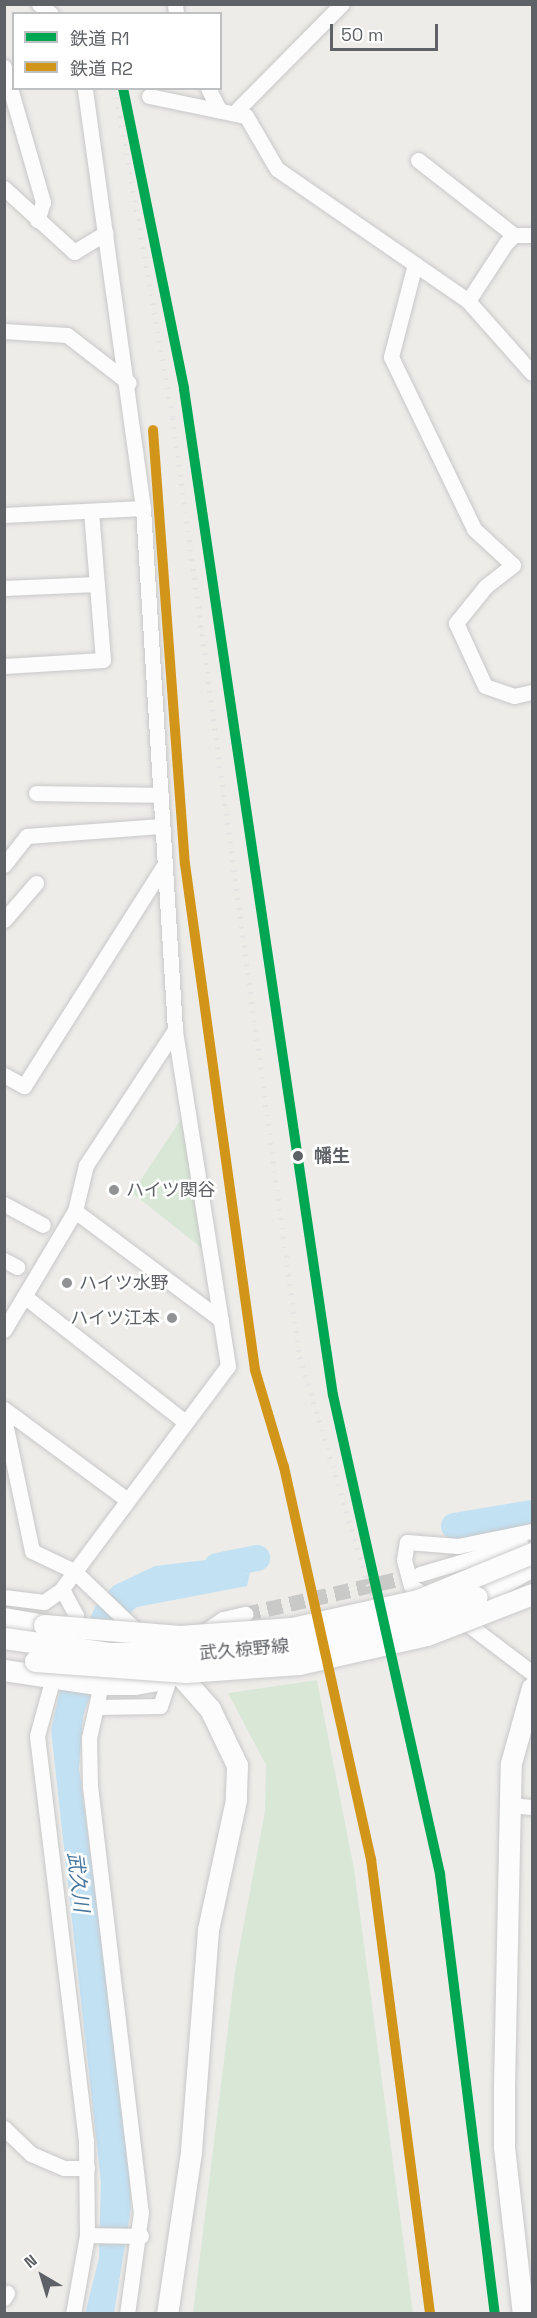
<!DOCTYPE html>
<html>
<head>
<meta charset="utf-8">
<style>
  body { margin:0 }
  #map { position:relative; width:537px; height:2318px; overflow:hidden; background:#edece9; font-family:"Space Grotesk","Noto Sans JP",sans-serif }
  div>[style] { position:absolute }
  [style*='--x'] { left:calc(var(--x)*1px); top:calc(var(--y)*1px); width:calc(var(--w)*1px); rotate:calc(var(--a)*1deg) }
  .green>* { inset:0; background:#d9e8d6 }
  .water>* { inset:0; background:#c2e1f3 }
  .river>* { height:26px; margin:-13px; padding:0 13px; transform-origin:13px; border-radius:13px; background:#c2e1f3 }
  .street-tunnel>* { height:15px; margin-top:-7.5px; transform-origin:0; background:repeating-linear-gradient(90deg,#c9cac8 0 15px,transparent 0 23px) }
  .roads { filter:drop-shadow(0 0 2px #c8c8c8) drop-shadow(0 0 2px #c8c8c8) }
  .street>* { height:15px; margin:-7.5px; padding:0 7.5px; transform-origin:7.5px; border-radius:7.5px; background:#fcfcfc }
  .secondary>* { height:21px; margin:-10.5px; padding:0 10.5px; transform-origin:10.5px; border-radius:10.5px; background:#fcfcfc }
  .rail>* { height:4.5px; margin-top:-2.25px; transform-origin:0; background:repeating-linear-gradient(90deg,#e3e3e3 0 1.5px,transparent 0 9.5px) }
  .bridges { filter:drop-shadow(0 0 2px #cacaca) drop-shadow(0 0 2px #cacaca) }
  .secondary-bridge>* { height:21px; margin:-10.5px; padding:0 10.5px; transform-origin:10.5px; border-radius:10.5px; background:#fcfcfc }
  .rail-1>* { height:10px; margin:-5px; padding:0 5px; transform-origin:5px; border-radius:5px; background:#00a651 }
  .rail-2>* { height:10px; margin:-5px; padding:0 5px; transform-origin:5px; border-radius:5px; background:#d1951a }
  .dots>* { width:16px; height:16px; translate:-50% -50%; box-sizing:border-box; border:3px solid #fff; border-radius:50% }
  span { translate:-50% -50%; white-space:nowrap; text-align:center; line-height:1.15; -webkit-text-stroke:5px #fff; paint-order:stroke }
  .stop-label { font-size:18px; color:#5e6266; font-weight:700 }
  .left { translate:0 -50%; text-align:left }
  .poi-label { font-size:18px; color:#5e6266 }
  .right { translate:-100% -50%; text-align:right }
  .street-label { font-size:18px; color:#5e6266 }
  .water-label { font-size:20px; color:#49789f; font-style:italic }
  .frame { position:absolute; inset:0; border:6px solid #5e6266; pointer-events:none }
  .legend { position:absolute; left:12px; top:12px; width:210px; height:78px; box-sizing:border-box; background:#fff; border:2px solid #bfc0c2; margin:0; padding:8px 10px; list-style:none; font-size:18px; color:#5e6266 }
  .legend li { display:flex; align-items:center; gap:12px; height:30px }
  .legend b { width:30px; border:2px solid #bfc0c2 }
  .north { position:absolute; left:12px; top:2246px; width:60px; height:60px; -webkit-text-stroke:4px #fff; paint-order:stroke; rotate:322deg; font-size:16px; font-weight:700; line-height:24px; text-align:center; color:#5e6266 }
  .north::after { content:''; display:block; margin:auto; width:21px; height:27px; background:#5e6266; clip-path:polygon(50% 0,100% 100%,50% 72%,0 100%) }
  .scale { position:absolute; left:330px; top:24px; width:108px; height:27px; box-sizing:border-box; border:3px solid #5e6266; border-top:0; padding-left:8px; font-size:18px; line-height:21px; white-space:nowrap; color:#5e6266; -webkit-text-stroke:4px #fff; paint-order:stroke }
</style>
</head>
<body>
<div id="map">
  <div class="green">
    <i style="clip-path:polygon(183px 1116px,203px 1249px,132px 1193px)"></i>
    <i style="clip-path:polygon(317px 1680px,354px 1869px,413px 2313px,193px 2313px,235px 1971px,265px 1811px,266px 1765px,228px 1693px)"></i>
  </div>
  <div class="water">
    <i style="clip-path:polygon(239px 1556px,251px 1559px,224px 1571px,227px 1576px,250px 1573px,247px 1586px,137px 1607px,122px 1621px,105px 1652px,83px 1716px,79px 1768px,128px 2142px,131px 2208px,114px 2313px,85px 2314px,99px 2258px,101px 2182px,51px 1730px,59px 1695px,95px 1607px,113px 1586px,155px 1566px)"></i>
  </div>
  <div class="river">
    <i style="--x:454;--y:1526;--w:79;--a:-9.5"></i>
    <i style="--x:217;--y:1566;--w:41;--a:-11.3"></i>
  </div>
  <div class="street-tunnel">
    <i style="--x:245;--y:1614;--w:180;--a:-12.9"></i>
  </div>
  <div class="roads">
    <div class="street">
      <i style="--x:39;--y:4;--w:16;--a:40"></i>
      <i style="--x:175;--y:4;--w:10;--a:84"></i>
      <i style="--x:4;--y:67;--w:141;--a:73.9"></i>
      <i style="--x:43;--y:202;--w:19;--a:108"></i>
      <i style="--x:208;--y:88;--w:25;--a:63"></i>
      <i style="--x:149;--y:96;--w:99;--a:11.7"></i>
      <i style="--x:246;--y:116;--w:61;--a:59.7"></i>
      <i style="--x:277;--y:169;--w:232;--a:34.6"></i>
      <i style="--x:468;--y:301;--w:96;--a:48.4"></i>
      <i style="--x:237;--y:110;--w:149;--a:-45.3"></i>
      <i style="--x:418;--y:160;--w:122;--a:38"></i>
      <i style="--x:4;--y:188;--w:95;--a:42.4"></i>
      <i style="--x:74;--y:252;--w:37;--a:-31"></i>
      <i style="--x:415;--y:264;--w:96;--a:104.5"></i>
      <i style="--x:391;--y:357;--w:191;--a:64.2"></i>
      <i style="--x:474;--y:529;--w:53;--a:42.7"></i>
      <i style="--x:513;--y:565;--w:34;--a:142"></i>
      <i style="--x:486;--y:586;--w:48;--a:129"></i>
      <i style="--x:456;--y:623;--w:69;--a:65.3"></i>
      <i style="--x:485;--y:686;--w:31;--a:19"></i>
      <i style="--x:514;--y:696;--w:18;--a:-13"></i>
      <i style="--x:468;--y:301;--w:69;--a:-56.8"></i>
      <i style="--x:506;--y:243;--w:11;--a:-45"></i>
      <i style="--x:514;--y:235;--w:18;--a:0"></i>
      <i style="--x:4;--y:331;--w:63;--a:3.6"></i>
      <i style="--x:67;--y:335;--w:78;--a:37.7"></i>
      <i style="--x:4;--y:515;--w:139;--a:-2.9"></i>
      <i style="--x:4;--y:588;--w:93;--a:-2.5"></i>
      <i style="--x:4;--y:666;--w:99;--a:-3.5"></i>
      <i style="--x:103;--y:660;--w:149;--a:-94.6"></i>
      <i style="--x:36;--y:793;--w:125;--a:0.9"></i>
      <i style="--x:4;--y:865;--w:37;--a:-52"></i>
      <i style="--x:27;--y:836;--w:134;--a:-4.3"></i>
      <i style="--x:4;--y:920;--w:49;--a:-49.1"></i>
      <i style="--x:4;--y:1075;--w:23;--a:29"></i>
      <i style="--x:24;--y:1086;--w:259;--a:-57.6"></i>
      <i style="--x:4;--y:1204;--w:44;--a:28.3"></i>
      <i style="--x:75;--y:1211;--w:182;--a:36.7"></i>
      <i style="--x:4;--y:1260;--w:15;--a:28"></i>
      <i style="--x:24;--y:1296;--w:204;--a:38"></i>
      <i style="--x:4;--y:1330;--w:139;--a:-59.2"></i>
      <i style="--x:75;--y:1211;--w:47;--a:-76.6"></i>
      <i style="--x:86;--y:1165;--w:162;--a:-56.6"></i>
      <i style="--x:4;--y:1409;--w:152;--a:36.4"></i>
      <i style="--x:4;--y:1418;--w:136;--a:78.1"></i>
      <i style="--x:32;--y:1551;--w:47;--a:25.5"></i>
      <i style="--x:74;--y:1571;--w:91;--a:43.7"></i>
      <i style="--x:420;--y:1574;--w:105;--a:-16.5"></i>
      <i style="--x:62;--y:1589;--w:30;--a:62"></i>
      <i style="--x:76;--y:1615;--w:20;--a:105"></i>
      <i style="--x:4;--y:1597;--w:40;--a:7.1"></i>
      <i style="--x:44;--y:1602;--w:21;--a:-35"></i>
      <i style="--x:61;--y:1590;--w:279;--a:-53.3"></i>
      <i style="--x:228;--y:1366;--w:340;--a:-99"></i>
      <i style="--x:175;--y:1030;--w:523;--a:-93.51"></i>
      <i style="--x:143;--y:508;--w:424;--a:-97.9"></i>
      <i style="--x:432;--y:1600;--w:25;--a:-146"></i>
      <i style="--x:411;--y:1586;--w:27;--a:-105"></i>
      <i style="--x:404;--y:1560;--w:18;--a:-81"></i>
      <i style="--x:407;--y:1542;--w:51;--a:4.5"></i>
      <i style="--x:458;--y:1546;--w:76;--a:-11.5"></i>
      <i style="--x:457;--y:1616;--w:94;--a:37.2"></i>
      <i style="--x:200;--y:1635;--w:28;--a:-35"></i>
      <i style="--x:223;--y:1619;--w:23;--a:-13"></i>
      <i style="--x:55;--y:1670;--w:68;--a:105.3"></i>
      <i style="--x:37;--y:1736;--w:408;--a:83.1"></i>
      <i style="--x:86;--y:2141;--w:94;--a:89.4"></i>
      <i style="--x:87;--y:2235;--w:80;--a:100"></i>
      <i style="--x:101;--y:1684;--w:55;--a:102.5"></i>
      <i style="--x:89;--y:1738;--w:48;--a:88.8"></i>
      <i style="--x:90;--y:1786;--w:429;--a:83.2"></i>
      <i style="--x:141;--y:2212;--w:103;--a:97.8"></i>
      <i style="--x:97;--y:1707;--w:63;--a:-0.9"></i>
      <i style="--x:160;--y:1706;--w:44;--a:-71.6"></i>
      <i style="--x:509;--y:1805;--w:23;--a:5"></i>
      <i style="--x:4;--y:2128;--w:37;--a:44"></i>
      <i style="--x:31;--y:2154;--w:36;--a:23"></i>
      <i style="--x:64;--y:2168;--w:23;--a:0"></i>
      <i style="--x:87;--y:2235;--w:54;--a:1.1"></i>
      <i style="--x:4;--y:2298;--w:6;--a:-59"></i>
    </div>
    <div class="secondary">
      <i style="--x:477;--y:1597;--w:63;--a:-29.4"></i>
      <i style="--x:4;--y:1618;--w:41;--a:9.9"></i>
      <i style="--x:4;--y:1670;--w:92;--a:8.7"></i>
      <i style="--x:95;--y:1684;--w:40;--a:0"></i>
      <i style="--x:135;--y:1684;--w:22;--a:-10"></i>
      <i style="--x:157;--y:1680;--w:21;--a:-43"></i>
      <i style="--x:172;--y:1666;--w:57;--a:48.5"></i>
      <i style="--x:210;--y:1709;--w:62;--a:64.3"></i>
      <i style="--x:237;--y:1765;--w:35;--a:92"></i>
      <i style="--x:236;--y:1800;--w:133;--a:102.2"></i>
      <i style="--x:208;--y:1930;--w:223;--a:94.4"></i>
      <i style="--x:191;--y:2152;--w:164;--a:98.4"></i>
      <i style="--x:523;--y:2314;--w:169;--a:-96.5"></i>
      <i style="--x:504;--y:2146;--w:60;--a:-90"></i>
      <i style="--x:504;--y:2086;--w:323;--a:-88.8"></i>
      <i style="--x:511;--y:1763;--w:78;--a:-74.4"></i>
    </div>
  </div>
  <div class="rail">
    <i style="--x:98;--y:4;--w:10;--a:84"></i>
    <i style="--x:115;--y:88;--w:335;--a:80"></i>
    <i style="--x:173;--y:418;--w:948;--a:82.3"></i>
    <i style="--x:300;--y:1357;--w:320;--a:73.3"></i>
  </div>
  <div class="bridges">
    <div class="secondary-bridge">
      <i style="--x:44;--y:1625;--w:136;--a:4.6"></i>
      <i style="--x:180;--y:1636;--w:112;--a:-4.1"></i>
      <i style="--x:292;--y:1628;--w:129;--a:-12.5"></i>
      <i style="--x:418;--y:1600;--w:123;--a:-22.4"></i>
      <i style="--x:4;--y:1638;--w:108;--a:8"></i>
      <i style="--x:111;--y:1653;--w:159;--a:-1.1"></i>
      <i style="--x:270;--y:1650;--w:105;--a:-10.5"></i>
      <i style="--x:373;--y:1631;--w:109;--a:-18.1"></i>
      <i style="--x:35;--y:1661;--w:151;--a:4.2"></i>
      <i style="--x:186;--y:1672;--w:113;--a:-4"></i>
      <i style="--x:299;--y:1664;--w:131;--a:-12.8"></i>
      <i style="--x:427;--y:1635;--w:113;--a:-21.3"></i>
    </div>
  </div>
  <div class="rail-1">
    <i style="--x:123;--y:88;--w:307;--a:78.5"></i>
    <i style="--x:184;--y:389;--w:1017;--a:81.58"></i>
    <i style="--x:333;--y:1395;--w:491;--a:77.4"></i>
    <i style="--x:440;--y:1874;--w:443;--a:82.9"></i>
  </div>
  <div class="rail-2">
    <i style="--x:153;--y:430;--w:435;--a:85.8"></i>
    <i style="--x:185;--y:864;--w:511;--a:82.12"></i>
    <i style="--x:255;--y:1370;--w:101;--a:73.4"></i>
    <i style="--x:284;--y:1467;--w:402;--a:77.5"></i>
    <i style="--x:371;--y:1859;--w:459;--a:82.6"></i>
  </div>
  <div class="dots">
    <i style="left:298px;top:1156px;background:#5e6266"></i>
    <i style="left:114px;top:1190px;background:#909294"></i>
    <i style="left:67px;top:1283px;background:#909294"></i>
    <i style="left:172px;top:1318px;background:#909294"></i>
  </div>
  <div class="stop-label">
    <span class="left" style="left:314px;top:1156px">幡生</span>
  </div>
  <div class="poi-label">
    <span class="left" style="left:126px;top:1190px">ハイツ関谷</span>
    <span class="left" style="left:79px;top:1283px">ハイツ水野</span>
    <span class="right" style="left:160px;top:1318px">ハイツ江本</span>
  </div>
  <div class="street-label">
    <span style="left:244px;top:1650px;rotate:-5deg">武久椋野線</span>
  </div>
  <div class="water-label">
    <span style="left:78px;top:1882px;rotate:83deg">武久川</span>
  </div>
  <div class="frame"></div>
  <ul class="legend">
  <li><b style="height:8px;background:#00a651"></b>鉄道 R1</li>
  <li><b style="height:8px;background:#d1951a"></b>鉄道 R2</li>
  </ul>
  <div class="north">N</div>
  <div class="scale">50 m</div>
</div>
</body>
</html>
